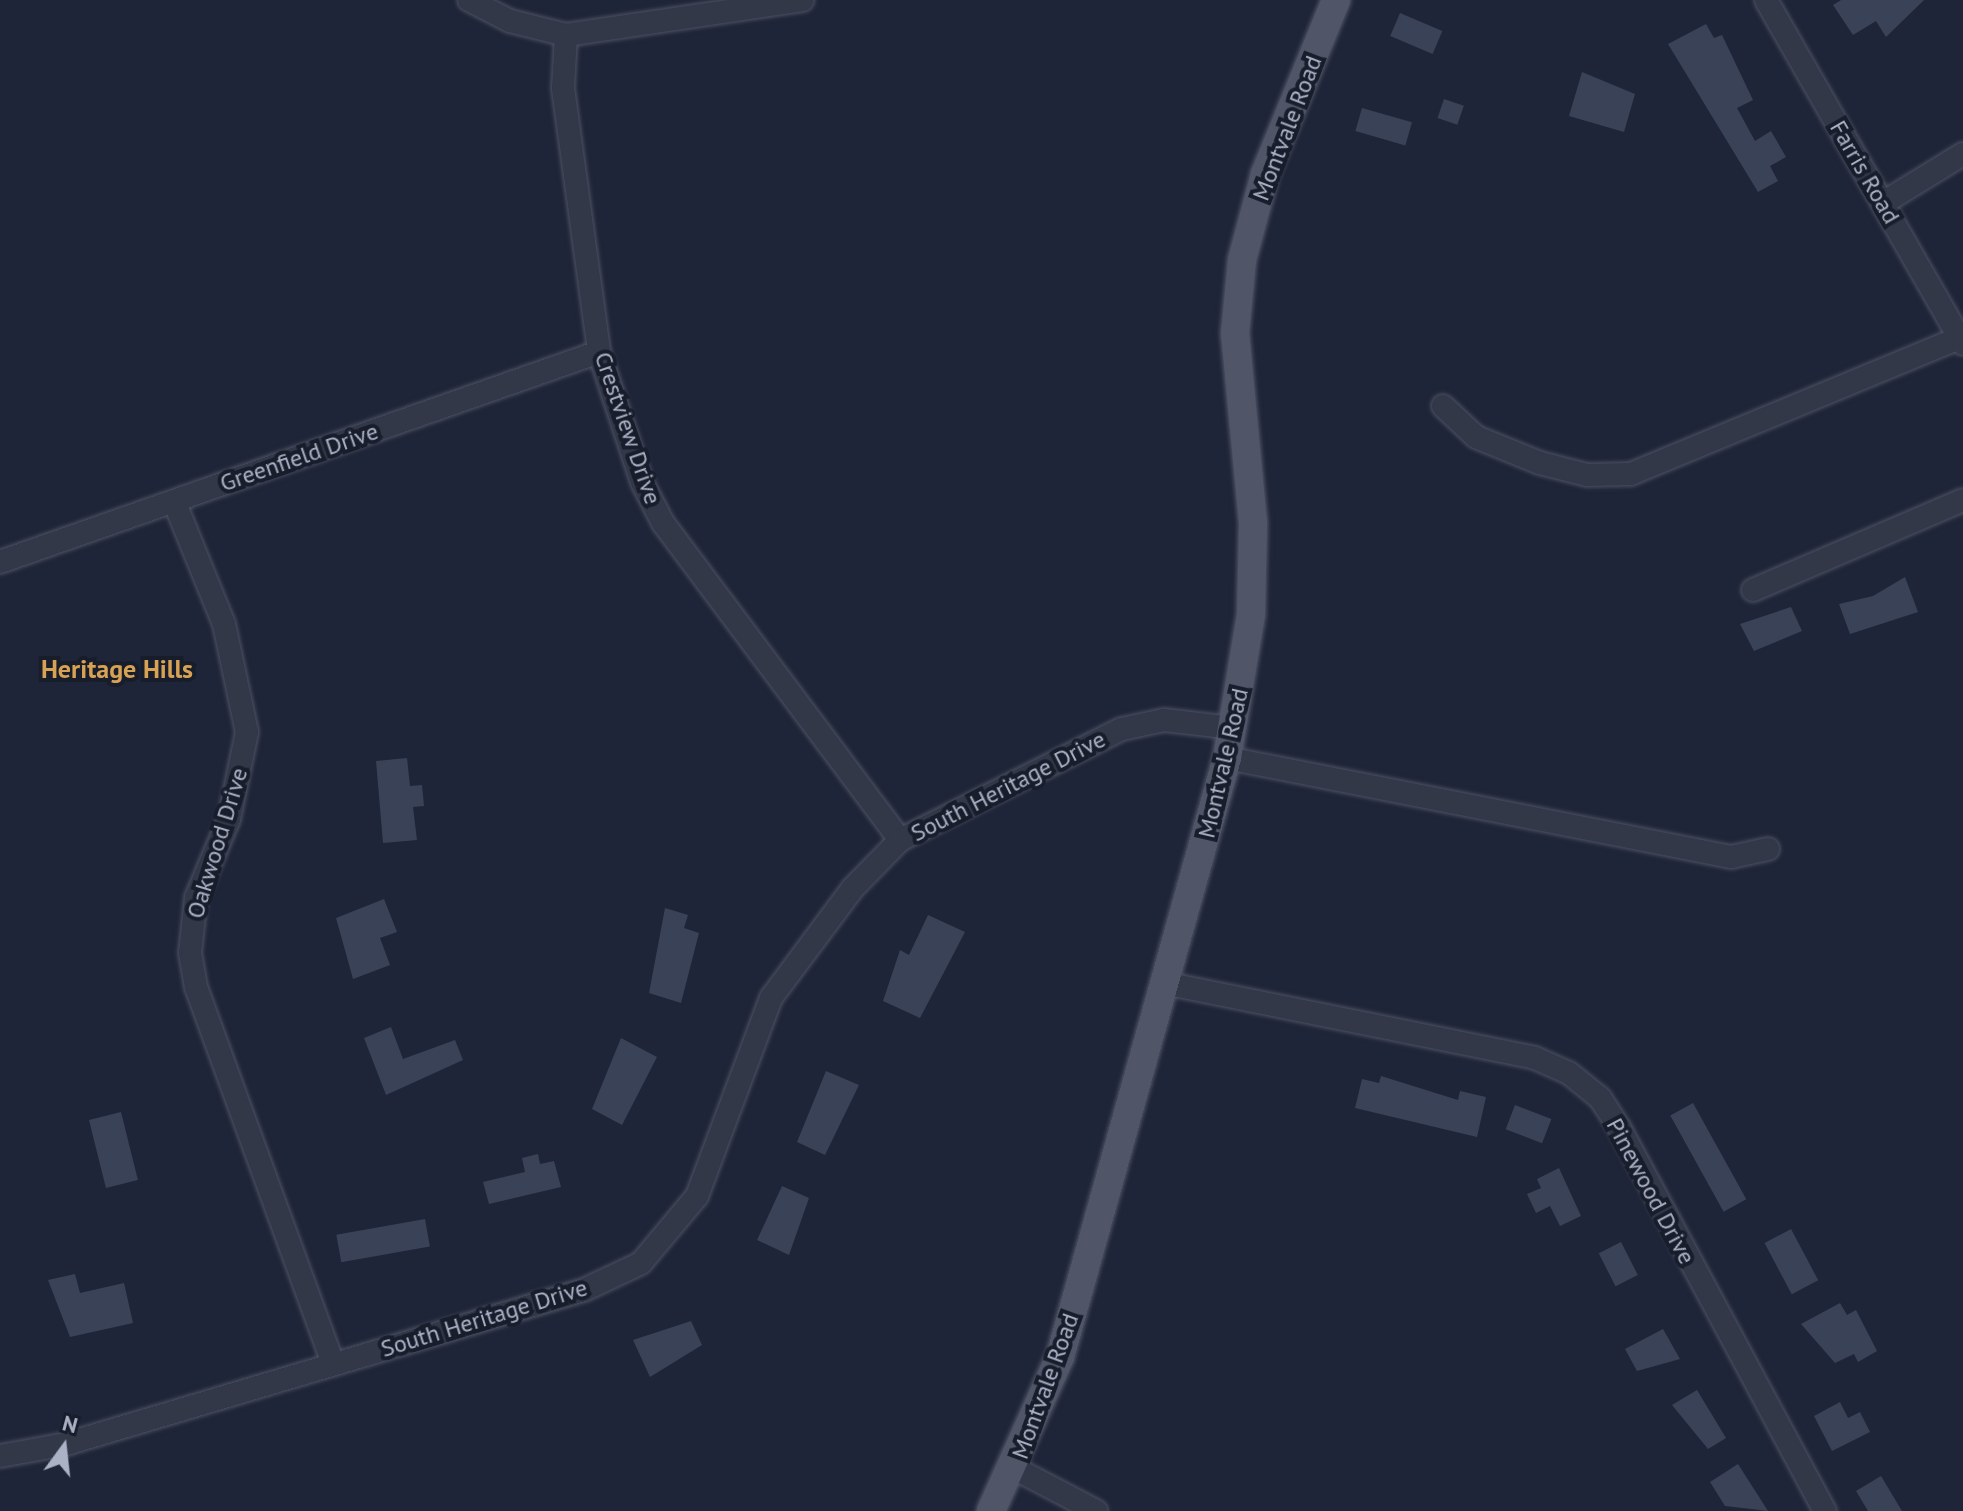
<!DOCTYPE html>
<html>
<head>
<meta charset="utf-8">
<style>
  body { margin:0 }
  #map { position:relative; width:1963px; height:1511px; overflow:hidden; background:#1f2538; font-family:"PT Sans",sans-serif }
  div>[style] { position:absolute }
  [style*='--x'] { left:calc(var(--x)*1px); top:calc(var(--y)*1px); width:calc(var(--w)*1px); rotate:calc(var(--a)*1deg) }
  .building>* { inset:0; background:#3a4258; transform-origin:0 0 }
  .roads { filter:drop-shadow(0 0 2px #4d5263) drop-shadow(0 0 2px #4d5263) }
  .minor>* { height:22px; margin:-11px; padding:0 11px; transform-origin:11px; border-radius:11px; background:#323848 }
  .major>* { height:28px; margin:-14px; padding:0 14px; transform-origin:14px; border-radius:14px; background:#505668 }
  span { translate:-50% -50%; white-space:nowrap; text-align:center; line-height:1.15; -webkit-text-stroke:8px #181d2c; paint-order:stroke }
  .street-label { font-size:24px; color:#acb2c5 }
  .neighbourhood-label { font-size:26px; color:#d8a254; font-weight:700 }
  .north { position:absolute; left:24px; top:1407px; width:80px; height:80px; -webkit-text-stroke:6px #181d2c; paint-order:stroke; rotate:15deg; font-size:22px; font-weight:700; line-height:32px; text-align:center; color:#acb2c5 }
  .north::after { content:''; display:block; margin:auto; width:28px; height:36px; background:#acb2c5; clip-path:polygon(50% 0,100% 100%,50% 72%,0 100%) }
</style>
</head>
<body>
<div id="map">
  <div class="building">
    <i style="clip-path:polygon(1841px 0,1924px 0,1886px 37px,1876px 21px,1853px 35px,1833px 5px)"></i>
    <i style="left:1400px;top:13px;width:46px;height:25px;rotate:23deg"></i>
    <i style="clip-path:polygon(1706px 24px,1714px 38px,1722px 35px,1753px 100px,1737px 108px,1755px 141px,1771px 131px,1786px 157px,1770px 166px,1778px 181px,1758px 192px,1668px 44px)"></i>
    <i style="clip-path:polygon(1582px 72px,1635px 94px,1624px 132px,1569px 116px)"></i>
    <i style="left:1444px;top:99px;width:21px;height:20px;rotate:19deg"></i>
    <i style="left:1362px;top:108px;width:52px;height:24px;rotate:16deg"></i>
    <i style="clip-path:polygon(1905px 577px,1918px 612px,1850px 634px,1839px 604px,1873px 596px)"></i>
    <i style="clip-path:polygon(1791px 607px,1802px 631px,1754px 651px,1740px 624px)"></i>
    <i style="clip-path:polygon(407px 758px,410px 786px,422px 785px,424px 806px,413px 807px,417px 840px,383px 843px,376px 761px)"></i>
    <i style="clip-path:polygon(384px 899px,397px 932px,380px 938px,390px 965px,353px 979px,336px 918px)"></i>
    <i style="clip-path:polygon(665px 908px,688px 915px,684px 928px,699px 933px,681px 1003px,649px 993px)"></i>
    <i style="clip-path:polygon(928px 915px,965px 932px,920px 1018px,883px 1001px,900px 950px,909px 955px)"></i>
    <i style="clip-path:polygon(391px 1027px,403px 1059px,455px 1040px,463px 1060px,386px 1095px,364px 1038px)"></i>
    <i style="clip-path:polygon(621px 1038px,657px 1057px,622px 1125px,592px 1109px)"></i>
    <i style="clip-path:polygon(826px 1071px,859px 1085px,825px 1155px,797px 1142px)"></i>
    <i style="clip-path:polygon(1381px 1076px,1458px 1100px,1460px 1091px,1486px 1097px,1477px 1137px,1355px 1108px,1362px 1079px,1379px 1083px)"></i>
    <i style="left:1693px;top:1103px;width:110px;height:26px;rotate:61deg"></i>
    <i style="left:1515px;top:1105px;width:39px;height:26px;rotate:21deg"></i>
    <i style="left:121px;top:1112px;width:70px;height:33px;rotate:76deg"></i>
    <i style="clip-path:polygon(538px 1154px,540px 1164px,554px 1161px,561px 1187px,489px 1204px,483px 1182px,525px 1172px,522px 1158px)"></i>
    <i style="clip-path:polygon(1559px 1168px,1581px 1216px,1560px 1226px,1550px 1206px,1536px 1213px,1527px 1194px,1541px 1188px,1537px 1179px)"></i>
    <i style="clip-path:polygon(782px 1186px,809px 1198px,789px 1255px,757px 1240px)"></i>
    <i style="left:425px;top:1219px;width:28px;height:90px;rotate:80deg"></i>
    <i style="left:1791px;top:1229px;width:58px;height:30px;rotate:62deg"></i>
    <i style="left:1621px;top:1242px;width:37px;height:25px;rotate:63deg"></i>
    <i style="clip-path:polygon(75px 1274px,80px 1293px,124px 1283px,133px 1323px,70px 1337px,48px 1280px)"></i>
    <i style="clip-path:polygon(1840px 1303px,1847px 1315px,1856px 1310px,1877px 1351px,1858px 1362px,1854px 1354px,1835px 1363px,1801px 1324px)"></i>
    <i style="clip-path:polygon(691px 1321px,702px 1345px,650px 1377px,633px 1340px)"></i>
    <i style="clip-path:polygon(1663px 1329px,1680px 1359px,1637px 1371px,1625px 1349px)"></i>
    <i style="clip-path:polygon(1697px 1390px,1726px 1438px,1708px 1449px,1672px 1405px)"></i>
    <i style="clip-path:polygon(1840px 1402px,1848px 1418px,1860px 1412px,1870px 1432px,1832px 1451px,1814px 1416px)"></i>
    <i style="clip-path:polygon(1738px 1464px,1768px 1511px,1725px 1506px,1710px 1482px)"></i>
    <i style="clip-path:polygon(1881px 1476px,1902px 1511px,1868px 1511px,1856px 1491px)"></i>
  </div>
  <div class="roads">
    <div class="minor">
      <i style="--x:469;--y:0;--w:46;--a:27.1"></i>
      <i style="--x:510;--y:21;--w:58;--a:14"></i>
      <i style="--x:566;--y:35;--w:239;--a:-8.4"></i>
      <i style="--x:1766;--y:0;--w:396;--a:60.2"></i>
      <i style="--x:566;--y:35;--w:53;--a:93.2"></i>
      <i style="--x:563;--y:88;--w:266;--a:82.2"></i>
      <i style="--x:599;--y:352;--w:137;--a:71.7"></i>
      <i style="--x:642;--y:482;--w:46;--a:62.9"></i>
      <i style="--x:663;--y:523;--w:396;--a:53.2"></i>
      <i style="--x:1883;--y:203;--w:94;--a:-31.5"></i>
      <i style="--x:1443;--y:406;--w:45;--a:43.2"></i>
      <i style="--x:1476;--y:437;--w:69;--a:22.1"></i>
      <i style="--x:1540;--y:463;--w:49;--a:14.3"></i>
      <i style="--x:1587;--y:475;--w:44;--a:-1.3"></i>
      <i style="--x:1631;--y:474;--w:355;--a:-22.5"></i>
      <i style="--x:174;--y:501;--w:133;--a:67.9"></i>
      <i style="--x:224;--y:624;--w:110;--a:78"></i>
      <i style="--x:247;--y:732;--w:89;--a:101.7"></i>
      <i style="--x:229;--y:819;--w:86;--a:112.7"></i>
      <i style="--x:196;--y:898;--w:55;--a:96.2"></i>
      <i style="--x:190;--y:953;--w:35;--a:80"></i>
      <i style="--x:196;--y:987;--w:401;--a:70"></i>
      <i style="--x:0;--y:562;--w:635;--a:-19.32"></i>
      <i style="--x:1753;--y:590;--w:228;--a:-23.2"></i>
      <i style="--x:1227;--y:758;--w:514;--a:11.11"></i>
      <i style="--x:1731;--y:857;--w:38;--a:-12"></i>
      <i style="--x:1169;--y:984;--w:373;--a:11.4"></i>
      <i style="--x:1535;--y:1058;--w:37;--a:24"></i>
      <i style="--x:1569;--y:1073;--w:40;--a:39"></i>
      <i style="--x:1600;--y:1098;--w:37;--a:57"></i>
      <i style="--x:1620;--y:1129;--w:434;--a:61.8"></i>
      <i style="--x:0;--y:1456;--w:67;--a:-10.3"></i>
      <i style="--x:66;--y:1444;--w:540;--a:-16.56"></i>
      <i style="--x:584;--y:1290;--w:63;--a:-25.3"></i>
      <i style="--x:641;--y:1263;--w:87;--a:-50.1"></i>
      <i style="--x:697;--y:1196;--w:211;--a:-69.5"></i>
      <i style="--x:771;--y:998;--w:137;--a:-53.3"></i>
      <i style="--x:853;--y:888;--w:67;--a:-45.6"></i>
      <i style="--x:900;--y:840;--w:248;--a:-26.6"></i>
      <i style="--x:1122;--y:729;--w:43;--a:-12.1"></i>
      <i style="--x:1164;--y:720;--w:69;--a:6.6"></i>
      <i style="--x:1014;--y:1468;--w:93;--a:27.7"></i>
    </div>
    <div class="major">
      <i style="--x:991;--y:1511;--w:169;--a:-65.9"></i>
      <i style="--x:1060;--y:1357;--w:622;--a:-74.42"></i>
      <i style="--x:1227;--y:758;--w:146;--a:-80.5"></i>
      <i style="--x:1251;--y:614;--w:91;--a:-88.7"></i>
      <i style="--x:1253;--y:523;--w:190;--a:-95.4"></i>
      <i style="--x:1235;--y:334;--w:74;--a:-84.6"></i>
      <i style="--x:1242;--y:260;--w:89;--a:-75"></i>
      <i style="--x:1265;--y:174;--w:188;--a:-67.8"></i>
    </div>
  </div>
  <div class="street-label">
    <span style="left:1287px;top:128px;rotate:-69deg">Montvale Road</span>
    <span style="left:1865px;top:172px;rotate:60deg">Farris Road</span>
    <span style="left:628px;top:428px;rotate:71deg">Crestview Drive</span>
    <span style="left:299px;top:457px;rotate:-19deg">Greenfield Drive</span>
    <span style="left:1223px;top:763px;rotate:-77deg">Montvale Road</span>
    <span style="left:1008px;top:786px;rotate:-27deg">South Heritage Drive</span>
    <span style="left:217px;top:843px;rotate:-73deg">Oakwood Drive</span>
    <span style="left:1651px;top:1191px;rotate:62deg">Pinewood Drive</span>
    <span style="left:484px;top:1318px;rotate:-17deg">South Heritage Drive</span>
    <span style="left:1045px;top:1386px;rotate:-70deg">Montvale Road</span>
  </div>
  <div class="neighbourhood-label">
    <span style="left:117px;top:669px">Heritage Hills</span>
  </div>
  <div class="north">N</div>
</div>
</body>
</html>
